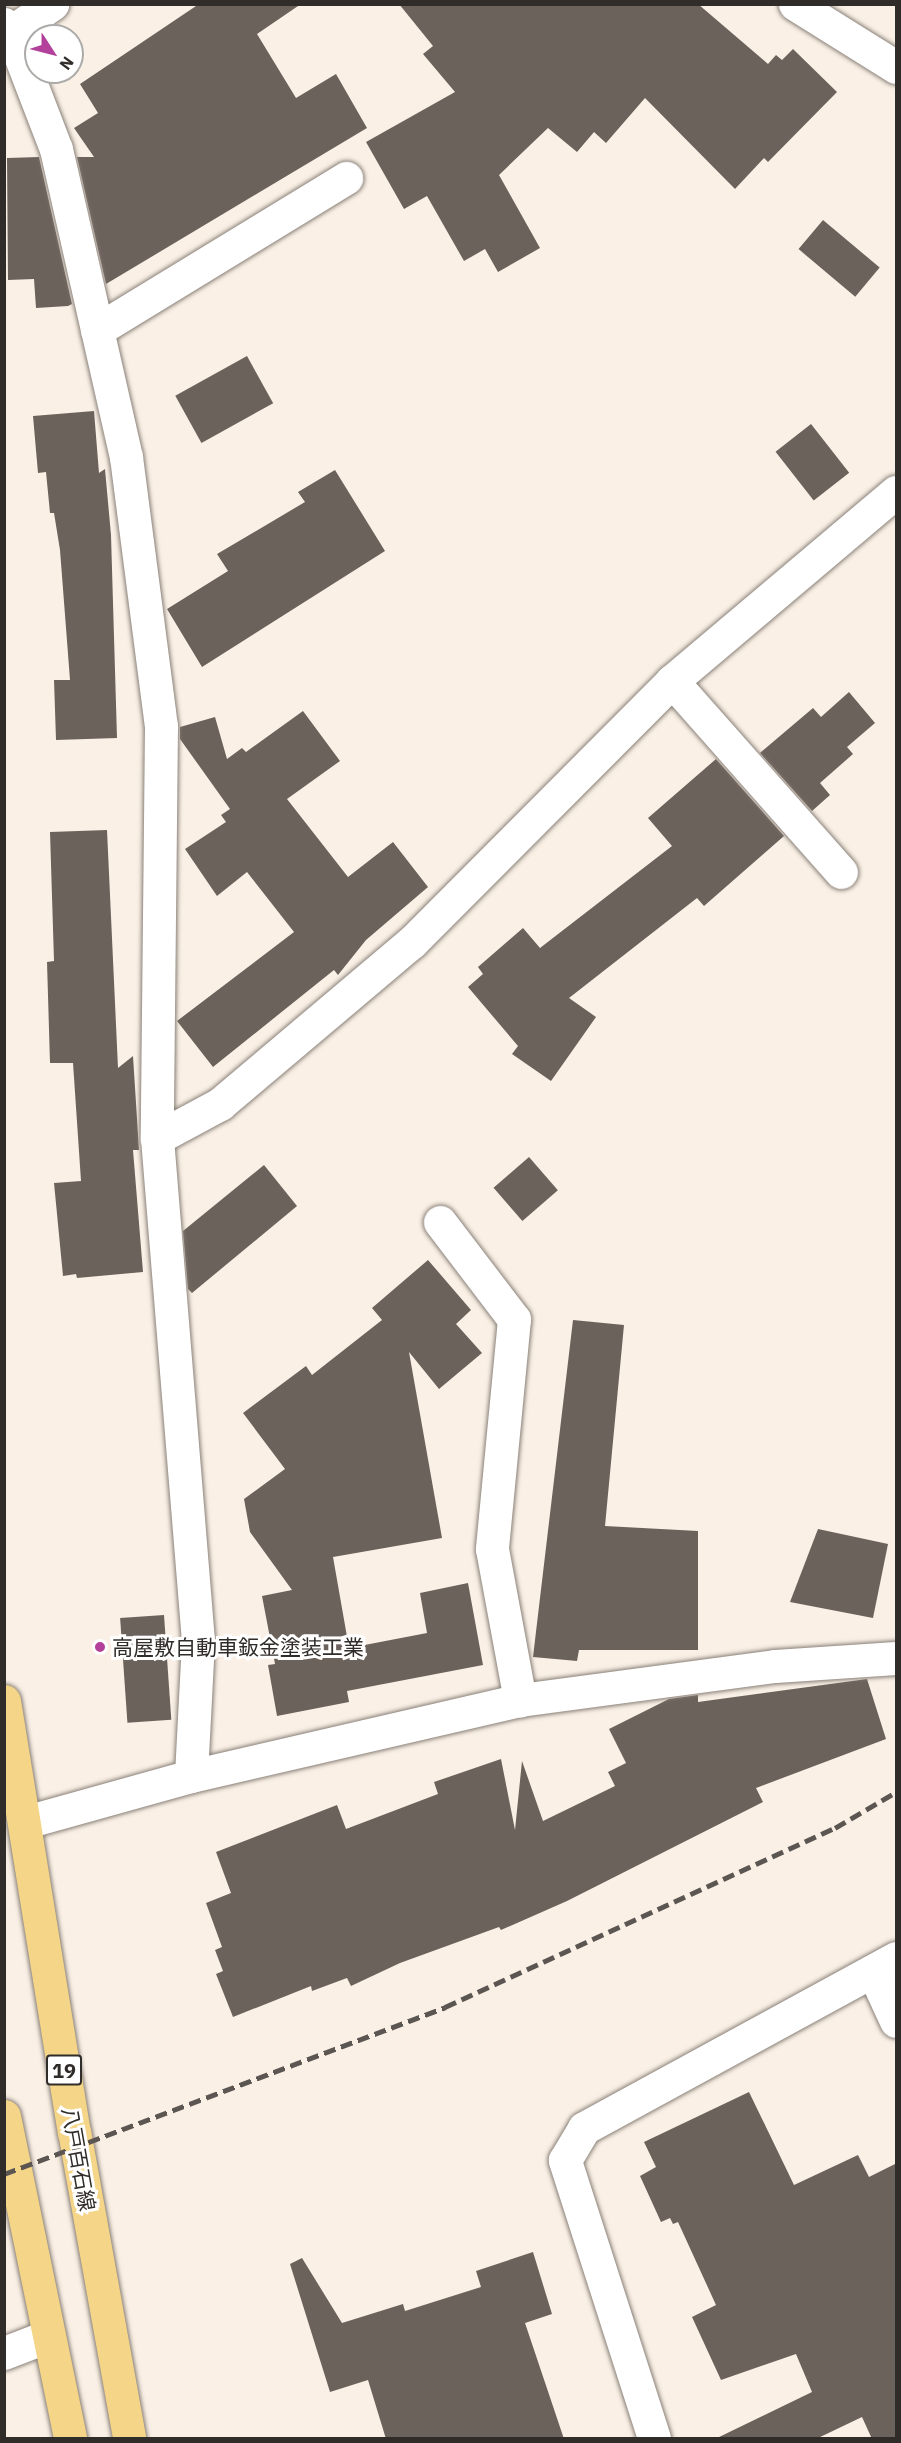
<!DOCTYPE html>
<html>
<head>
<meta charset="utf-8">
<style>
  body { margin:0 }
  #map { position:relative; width:901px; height:2443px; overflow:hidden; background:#faf0e6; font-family:"IBM Plex Sans","Noto Sans JP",sans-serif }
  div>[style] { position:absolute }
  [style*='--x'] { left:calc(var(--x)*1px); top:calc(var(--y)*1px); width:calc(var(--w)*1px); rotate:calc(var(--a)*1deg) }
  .building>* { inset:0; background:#6c625c; transform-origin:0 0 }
  .roads { filter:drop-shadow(0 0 2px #898078) drop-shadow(0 0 2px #898078) }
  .minor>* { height:33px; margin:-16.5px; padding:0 16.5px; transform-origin:16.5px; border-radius:16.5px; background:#fff }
  .major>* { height:33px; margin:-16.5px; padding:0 16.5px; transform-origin:16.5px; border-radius:16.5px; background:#f5d689 }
  .rail>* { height:4.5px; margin-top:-2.25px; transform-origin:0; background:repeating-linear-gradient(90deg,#5c5652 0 12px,transparent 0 18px) }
  .dots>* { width:16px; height:16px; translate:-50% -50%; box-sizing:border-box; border:3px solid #fff; border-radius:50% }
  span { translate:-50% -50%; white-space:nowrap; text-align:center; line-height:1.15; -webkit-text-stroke:6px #fff; paint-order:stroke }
  .shield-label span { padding:2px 4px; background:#fff; border:2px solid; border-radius:4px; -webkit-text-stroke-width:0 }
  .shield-label { font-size:20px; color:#302c29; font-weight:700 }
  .poi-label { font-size:21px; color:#302c29 }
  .left { translate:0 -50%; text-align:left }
  .street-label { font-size:21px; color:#302c29 }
  .frame { position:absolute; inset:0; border:6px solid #302c29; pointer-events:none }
  .north { position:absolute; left:24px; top:24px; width:60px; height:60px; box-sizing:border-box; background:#fff; border:2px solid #acaba9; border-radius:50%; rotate:126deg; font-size:16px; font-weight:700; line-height:24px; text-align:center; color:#302c29 }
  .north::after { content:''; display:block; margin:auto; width:21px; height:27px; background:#b3409a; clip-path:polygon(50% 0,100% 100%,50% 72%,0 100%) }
</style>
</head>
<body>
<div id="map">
  <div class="building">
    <i style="clip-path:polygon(199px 4px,301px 4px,257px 34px,296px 98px,336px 74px,367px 128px,106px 284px,77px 157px,94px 157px,74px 128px,98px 113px,80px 84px)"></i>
    <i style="clip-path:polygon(399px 4px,698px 4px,768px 64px,776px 55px,782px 60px,793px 49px,837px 92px,768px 162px,764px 158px,735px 189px,645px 98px,606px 143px,594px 132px,577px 152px,548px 128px,499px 175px,540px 248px,498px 272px,485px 249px,464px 261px,427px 196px,404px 209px,366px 142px,455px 92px,423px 54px,433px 46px)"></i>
    <i style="clip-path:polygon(39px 157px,72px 304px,68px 306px,36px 308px,34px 279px,8px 280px,7px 158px)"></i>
    <i style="left:823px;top:220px;width:74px;height:38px;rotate:40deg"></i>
    <i style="left:247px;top:356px;width:54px;height:82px;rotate:61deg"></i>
    <i style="clip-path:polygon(94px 411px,99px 473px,105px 469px,111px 535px,117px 738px,56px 740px,54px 680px,70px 680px,60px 550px,54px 513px,50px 513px,46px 472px,38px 473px,33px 416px)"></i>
    <i style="left:811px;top:424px;width:62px;height:45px;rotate:52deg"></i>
    <i style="clip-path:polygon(335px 470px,385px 551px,202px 667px,167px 609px,228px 571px,217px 554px,305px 502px,298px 492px)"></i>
    <i style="clip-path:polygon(849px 692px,875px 723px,847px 747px,853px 754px,820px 783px,830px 795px,812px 811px,760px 753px,813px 708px,821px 717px)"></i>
    <i style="clip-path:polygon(303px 711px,340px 761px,287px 799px,348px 877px,393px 842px,428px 887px,366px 940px,338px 975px,334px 970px,213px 1067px,177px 1021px,294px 932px,247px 872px,217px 896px,185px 849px,226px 822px,221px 815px,230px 809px,180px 739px,180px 727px,215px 717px,227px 759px,242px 748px,246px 752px)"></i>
    <i style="clip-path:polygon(716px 759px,784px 836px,704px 906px,697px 898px,569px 998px,596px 1017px,551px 1081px,512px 1054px,518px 1046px,468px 987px,483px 974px,478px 967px,523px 928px,540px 948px,672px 846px,648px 818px)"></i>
    <i style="clip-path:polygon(107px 830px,118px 1068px,133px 1056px,139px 1150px,133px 1150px,143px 1272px,77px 1278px,76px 1274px,63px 1276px,54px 1183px,81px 1181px,73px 1063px,50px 1063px,47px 962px,54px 961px,50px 832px)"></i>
    <i style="left:529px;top:1157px;width:44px;height:47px;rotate:49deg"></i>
    <i style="clip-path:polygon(264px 1165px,297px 1206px,192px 1293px,188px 1289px,183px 1231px)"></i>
    <i style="clip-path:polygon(428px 1260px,471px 1310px,456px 1324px,482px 1353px,439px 1389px,409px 1352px,442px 1538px,333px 1557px,349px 1648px,427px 1633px,420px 1593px,468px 1583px,483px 1665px,347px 1691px,349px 1702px,277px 1716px,268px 1665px,275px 1664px,262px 1596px,292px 1590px,250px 1532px,244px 1499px,285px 1469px,243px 1413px,306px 1366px,312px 1375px,382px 1320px,372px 1308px)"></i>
    <i style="clip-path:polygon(573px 1320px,624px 1325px,605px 1526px,698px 1531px,698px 1650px,579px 1650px,577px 1661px,533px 1657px)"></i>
    <i style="clip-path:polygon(818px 1529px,888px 1544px,873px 1618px,790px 1602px)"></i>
    <i style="left:164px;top:1615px;width:105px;height:44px;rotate:86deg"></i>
    <i style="clip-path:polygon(867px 1679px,886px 1739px,756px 1788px,763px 1802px,567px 1901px,501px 1930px,499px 1927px,400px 1963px,351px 1986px,347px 1978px,312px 1991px,311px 1986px,233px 2017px,216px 1974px,223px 1971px,215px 1950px,222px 1947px,206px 1903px,231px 1893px,216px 1852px,337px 1805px,346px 1829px,438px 1794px,434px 1782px,501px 1759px,515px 1830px,522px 1761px,543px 1821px,615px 1786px,608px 1772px,626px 1763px,609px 1729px,669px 1699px,698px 1695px,698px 1702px)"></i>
    <i style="clip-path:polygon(749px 2092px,794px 2185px,858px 2155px,869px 2177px,897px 2163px,897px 2439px,872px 2439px,862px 2417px,816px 2439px,715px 2439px,812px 2392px,796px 2354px,721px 2380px,692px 2317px,716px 2305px,678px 2222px,673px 2224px,670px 2218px,661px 2222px,640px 2176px,656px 2167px,644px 2142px)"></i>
    <i style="clip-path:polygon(533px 2252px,552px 2314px,525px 2323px,564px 2439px,386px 2439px,368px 2380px,330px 2392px,290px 2264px,302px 2258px,342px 2323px,403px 2304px,405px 2311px,481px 2287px,476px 2271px)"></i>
  </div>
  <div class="roads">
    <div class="minor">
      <i style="--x:795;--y:4;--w:119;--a:32"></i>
      <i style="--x:4;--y:24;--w:11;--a:49"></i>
      <i style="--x:11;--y:32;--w:125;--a:69"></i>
      <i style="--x:56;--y:149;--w:316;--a:77.2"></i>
      <i style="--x:126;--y:457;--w:271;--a:82.6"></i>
      <i style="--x:161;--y:726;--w:412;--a:90.6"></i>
      <i style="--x:157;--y:1138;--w:505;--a:85.34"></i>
      <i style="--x:198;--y:1641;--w:135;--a:93"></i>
      <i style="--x:11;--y:32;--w:50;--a:-34.3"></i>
      <i style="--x:97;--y:330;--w:292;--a:-31.4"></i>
      <i style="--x:672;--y:681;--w:255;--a:48.5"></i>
      <i style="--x:157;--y:1138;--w:72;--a:-28.4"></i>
      <i style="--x:220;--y:1104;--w:251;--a:-40.2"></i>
      <i style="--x:412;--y:942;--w:368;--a:-45.1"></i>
      <i style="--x:672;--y:681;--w:293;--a:-40.2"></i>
      <i style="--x:440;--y:1222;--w:122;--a:52.7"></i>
      <i style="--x:514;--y:1319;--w:231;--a:95.5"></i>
      <i style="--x:492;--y:1549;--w:154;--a:79.5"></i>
      <i style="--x:26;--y:1822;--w:171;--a:-15.6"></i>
      <i style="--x:191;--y:1776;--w:338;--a:-13"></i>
      <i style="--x:520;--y:1700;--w:257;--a:-7.6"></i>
      <i style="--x:775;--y:1666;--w:121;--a:-3.8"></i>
      <i style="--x:873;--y:1971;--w:55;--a:65.3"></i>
      <i style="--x:4;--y:2353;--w:47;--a:-21.1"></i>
      <i style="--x:654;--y:2438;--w:292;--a:-107.8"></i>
      <i style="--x:565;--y:2160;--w:37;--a:-59"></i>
      <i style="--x:584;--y:2128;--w:355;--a:-28.6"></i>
    </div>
    <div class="major">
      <i style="--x:4;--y:1701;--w:436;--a:80.8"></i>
      <i style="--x:74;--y:2131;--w:312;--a:79.8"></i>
      <i style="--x:4;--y:2116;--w:329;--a:78.4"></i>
    </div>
  </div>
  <div class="rail">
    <i style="--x:4;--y:2174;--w:472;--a:-20.7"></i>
    <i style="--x:445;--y:2007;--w:429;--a:-24.7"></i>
    <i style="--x:835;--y:1828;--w:71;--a:-30.5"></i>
  </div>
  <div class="dots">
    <i style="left:100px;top:1647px;background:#b3409a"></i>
  </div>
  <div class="shield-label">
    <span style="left:64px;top:2070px">19</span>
  </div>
  <div class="poi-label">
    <span class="left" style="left:112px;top:1647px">高屋敷自動車鈑金塗装工業</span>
  </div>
  <div class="street-label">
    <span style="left:79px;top:2159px;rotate:80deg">八戸百石線</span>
  </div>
  <div class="frame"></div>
  <div class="north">N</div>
</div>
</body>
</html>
